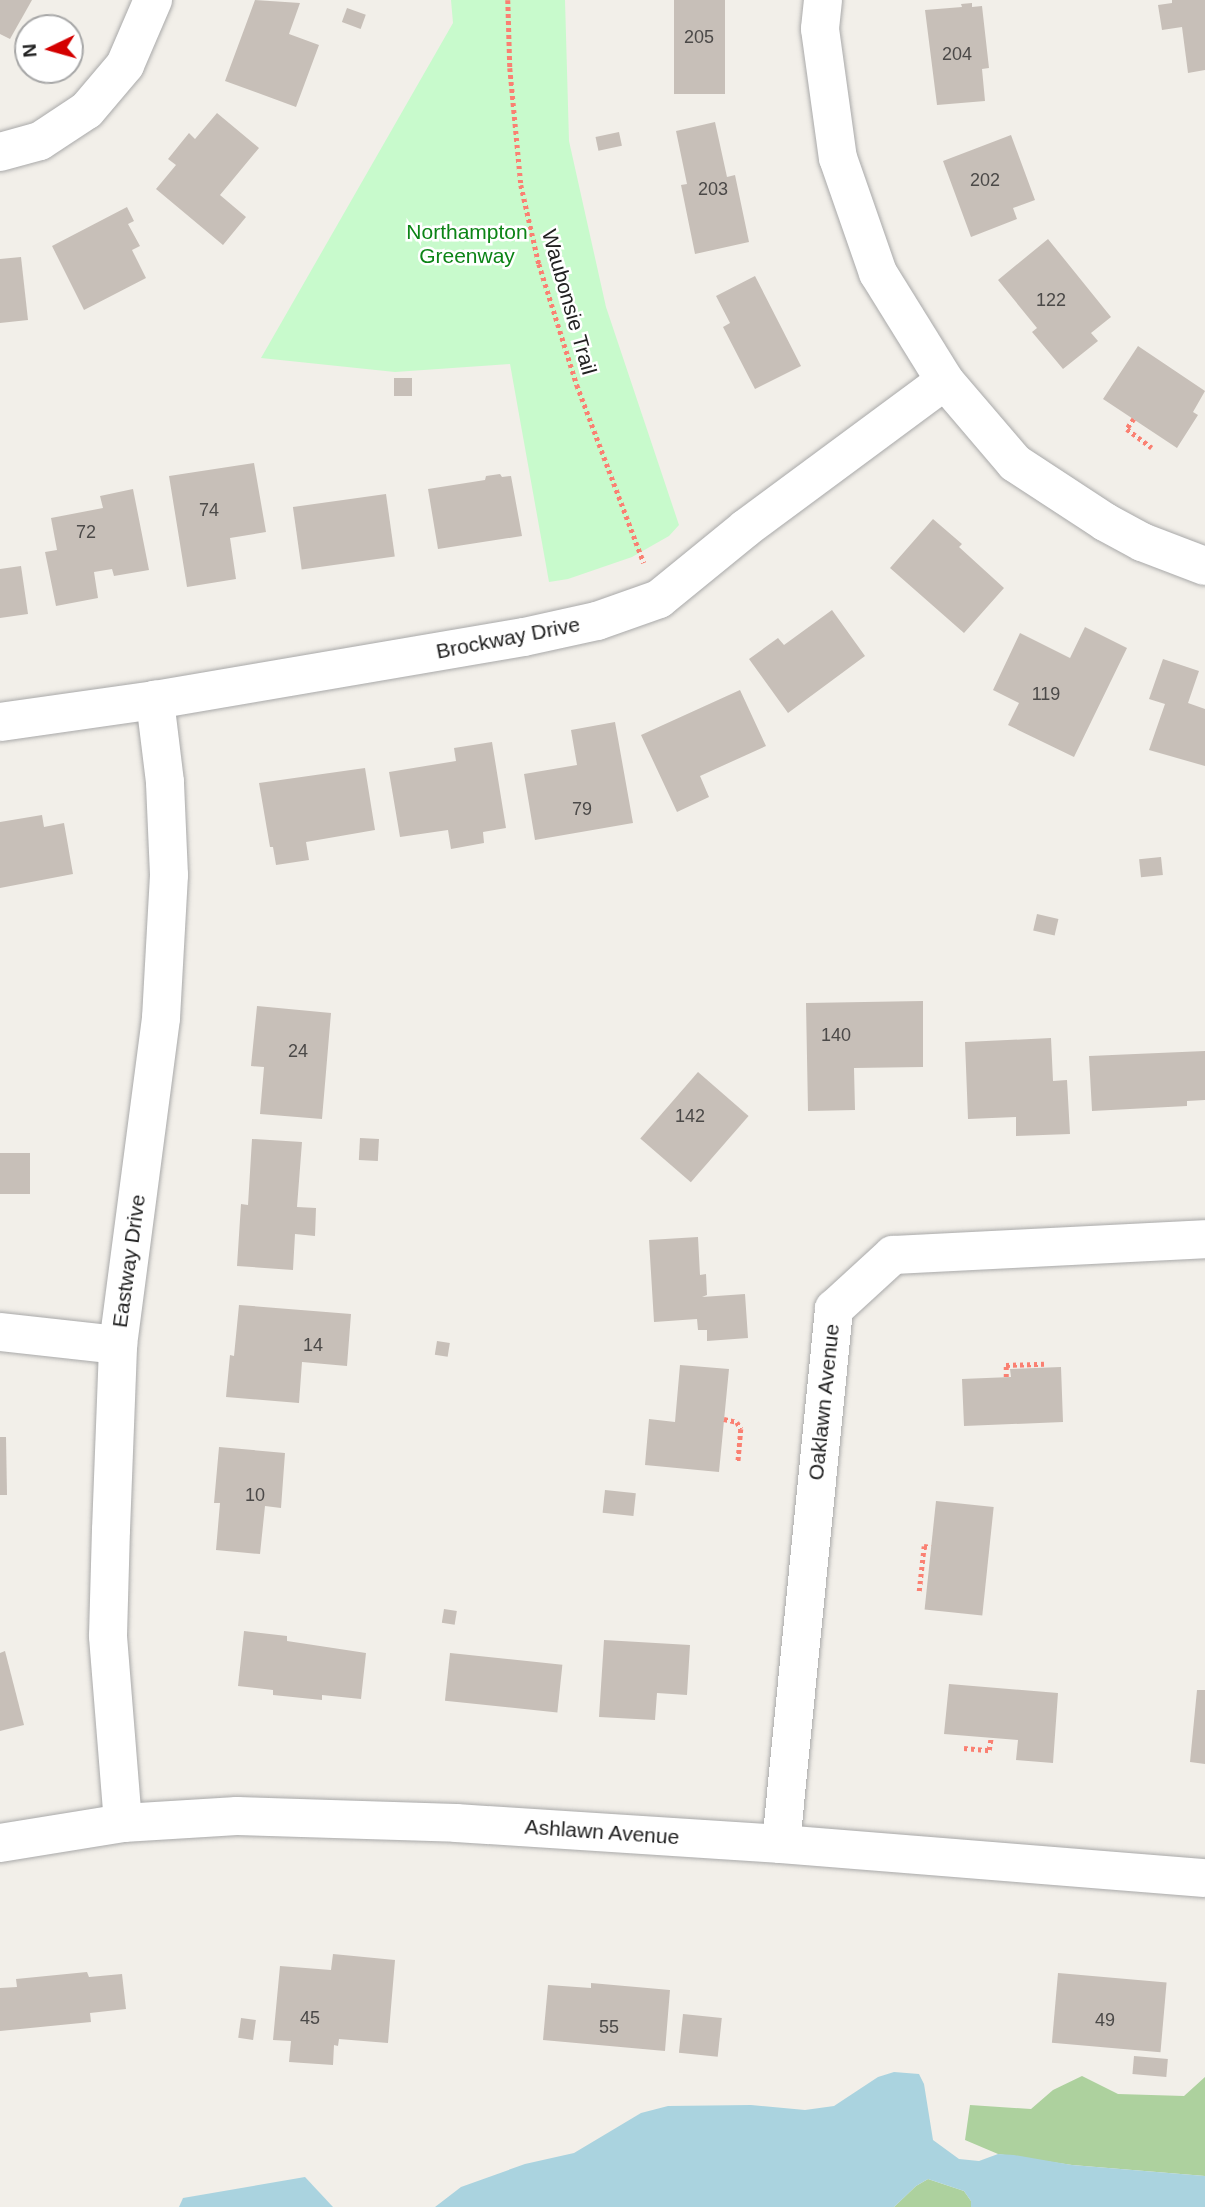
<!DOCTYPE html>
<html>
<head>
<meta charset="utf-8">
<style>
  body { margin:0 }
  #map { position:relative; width:1205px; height:2207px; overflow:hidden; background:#f2efe9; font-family:Arial,sans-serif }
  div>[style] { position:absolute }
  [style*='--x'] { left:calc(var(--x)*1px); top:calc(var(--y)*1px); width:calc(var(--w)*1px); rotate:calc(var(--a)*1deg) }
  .forest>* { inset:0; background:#add19e }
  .park>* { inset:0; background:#c8facc }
  .water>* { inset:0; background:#aad3df }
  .building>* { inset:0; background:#c7bfb8; transform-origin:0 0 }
  .path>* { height:4.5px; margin-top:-2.25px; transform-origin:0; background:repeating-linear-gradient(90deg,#fa8072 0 3.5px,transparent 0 7px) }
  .roads { filter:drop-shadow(0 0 2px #a9a9a9) drop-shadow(0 0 2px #a9a9a9) }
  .minor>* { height:38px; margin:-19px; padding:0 19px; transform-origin:19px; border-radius:19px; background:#fff }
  span { translate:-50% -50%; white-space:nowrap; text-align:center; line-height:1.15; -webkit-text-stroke:5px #fff; paint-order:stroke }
  .number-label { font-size:18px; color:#4b4948 }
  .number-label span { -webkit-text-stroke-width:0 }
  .park-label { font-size:21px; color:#0c8416 }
  .street-label { font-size:21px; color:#222 }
  .north { position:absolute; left:14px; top:14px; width:70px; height:70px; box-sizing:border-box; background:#fff; border:2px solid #a7a7a7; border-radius:50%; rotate:265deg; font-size:19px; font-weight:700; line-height:28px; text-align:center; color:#222 }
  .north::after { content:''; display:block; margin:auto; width:24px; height:32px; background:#d40000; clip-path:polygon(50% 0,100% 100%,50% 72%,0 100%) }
</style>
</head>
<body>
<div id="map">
  <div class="forest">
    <i style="clip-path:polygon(1082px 2076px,1118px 2094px,1184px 2096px,1205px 2077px,1205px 2176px,1072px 2165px,998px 2154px,965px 2140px,970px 2105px,1031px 2109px,1053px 2090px)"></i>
    <i style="clip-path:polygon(928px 2179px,964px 2191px,971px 2201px,971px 2207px,894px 2207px,916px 2186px)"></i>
  </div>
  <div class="park">
    <i style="clip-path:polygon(451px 0,565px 0,569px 141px,606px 307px,679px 525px,669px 536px,632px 557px,568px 579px,549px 582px,510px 364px,395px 372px,261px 358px,453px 23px)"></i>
  </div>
  <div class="water">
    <i style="clip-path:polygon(894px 2072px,919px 2074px,924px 2084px,933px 2140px,959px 2159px,979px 2161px,998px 2154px,1014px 2155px,1072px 2165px,1205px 2176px,1205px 2207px,971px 2207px,971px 2201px,964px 2191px,928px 2179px,916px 2186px,894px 2207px,435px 2207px,461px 2187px,525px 2164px,574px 2153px,641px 2113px,668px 2106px,751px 2105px,805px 2110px,834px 2106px,878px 2077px)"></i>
    <i style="clip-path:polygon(305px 2177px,333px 2207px,179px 2207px,183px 2198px)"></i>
  </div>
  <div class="building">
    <i style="clip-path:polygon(0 0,32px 0,10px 39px,0 34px)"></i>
    <i style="clip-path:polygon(255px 0,300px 3px,289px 34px,319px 45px,296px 107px,225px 81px)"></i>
    <i style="left:674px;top:0;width:51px;height:94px"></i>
    <i style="clip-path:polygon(1172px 0,1205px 0,1205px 70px,1188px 73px,1182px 27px,1162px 30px,1158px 5px,1172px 3px)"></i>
    <i style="clip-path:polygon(972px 3px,972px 7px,982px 6px,989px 68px,982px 69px,985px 101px,937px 105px,925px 10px,962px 7px,961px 4px)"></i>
    <i style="left:347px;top:8px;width:20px;height:15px;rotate:20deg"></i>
    <i style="clip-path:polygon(217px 113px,259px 148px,220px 195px,246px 217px,223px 245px,156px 189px,176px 165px,168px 159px,189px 133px,195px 139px)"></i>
    <i style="clip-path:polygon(715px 122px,727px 177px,735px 175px,749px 242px,695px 254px,681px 185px,687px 184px,676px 131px)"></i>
    <i style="left:619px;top:132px;width:14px;height:24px;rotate:78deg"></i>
    <i style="clip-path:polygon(1011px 135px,1035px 200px,1013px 208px,1017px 219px,971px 237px,943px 161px)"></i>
    <i style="clip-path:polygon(127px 207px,134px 221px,128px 224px,140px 246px,132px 250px,146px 278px,84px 310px,52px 246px)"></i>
    <i style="clip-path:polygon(1048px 239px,1111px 317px,1091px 333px,1098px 341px,1063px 369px,1032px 332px,1037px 328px,998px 280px)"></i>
    <i style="clip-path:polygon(21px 257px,28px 320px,0 323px,0 259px)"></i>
    <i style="clip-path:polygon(755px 276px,801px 366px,755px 389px,723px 327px,730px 323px,716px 296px)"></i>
    <i style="clip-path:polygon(1138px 346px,1205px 391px,1193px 412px,1198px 415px,1177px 448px,1103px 399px)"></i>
    <i style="left:394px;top:378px;width:18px;height:18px"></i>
    <i style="clip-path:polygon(254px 463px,266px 532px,230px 538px,236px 579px,187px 587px,169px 476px)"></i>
    <i style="clip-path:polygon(500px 474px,502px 477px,511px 476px,522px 536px,438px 549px,428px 489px,485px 480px,486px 476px)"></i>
    <i style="clip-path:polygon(133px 489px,149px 570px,114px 576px,112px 569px,94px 572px,98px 598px,56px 606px,45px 552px,57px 550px,51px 518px,103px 508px,100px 496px)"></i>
    <i style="left:386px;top:494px;width:63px;height:94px;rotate:82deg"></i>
    <i style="clip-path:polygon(933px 519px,962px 544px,959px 547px,1004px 588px,964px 633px,890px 568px)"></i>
    <i style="clip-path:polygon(21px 566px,28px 614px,0 618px,0 569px)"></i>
    <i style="clip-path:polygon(832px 610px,865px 656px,788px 713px,749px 659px,778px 638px,784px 645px)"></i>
    <i style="clip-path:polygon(1085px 627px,1127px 648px,1074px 757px,1008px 725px,1019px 703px,993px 690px,1020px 633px,1070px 658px)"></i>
    <i style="clip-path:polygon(1163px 659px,1199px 671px,1188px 703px,1205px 709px,1205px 766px,1149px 750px,1165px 704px,1149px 699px)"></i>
    <i style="clip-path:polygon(740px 690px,766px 746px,700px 776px,709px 797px,677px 812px,641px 735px)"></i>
    <i style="clip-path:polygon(615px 722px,633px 823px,535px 840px,524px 774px,577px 765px,571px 730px)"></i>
    <i style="clip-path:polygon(492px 742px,506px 828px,483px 832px,484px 843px,451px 849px,448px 830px,400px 837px,389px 772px,456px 761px,454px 748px)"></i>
    <i style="clip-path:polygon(365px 768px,375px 830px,306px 842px,309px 860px,276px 865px,273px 847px,270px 847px,259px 783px)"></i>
    <i style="clip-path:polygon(42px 815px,44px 827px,64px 823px,73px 874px,0 888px,0 822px)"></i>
    <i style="left:1161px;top:857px;width:18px;height:22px;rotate:84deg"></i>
    <i style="left:1037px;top:914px;width:22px;height:17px;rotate:13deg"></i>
    <i style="clip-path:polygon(923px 1001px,923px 1067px,854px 1068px,855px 1110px,808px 1111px,806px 1003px)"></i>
    <i style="clip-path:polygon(257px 1006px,331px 1013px,322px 1119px,260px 1114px,264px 1067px,251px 1066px)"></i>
    <i style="clip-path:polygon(1051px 1038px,1053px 1081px,1067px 1080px,1070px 1134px,1016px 1136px,1016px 1117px,968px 1119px,965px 1042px)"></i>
    <i style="clip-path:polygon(1205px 1051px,1205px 1100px,1187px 1101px,1187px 1106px,1092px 1111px,1089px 1056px)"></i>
    <i style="left:698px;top:1072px;width:67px;height:88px;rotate:41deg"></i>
    <i style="left:360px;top:1138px;width:19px;height:22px;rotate:3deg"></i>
    <i style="clip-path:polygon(252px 1139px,302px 1142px,297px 1207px,316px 1208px,315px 1236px,295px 1234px,293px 1270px,237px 1266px,241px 1204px,248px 1205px)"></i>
    <i style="left:0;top:1153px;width:30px;height:41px"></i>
    <i style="clip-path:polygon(698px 1237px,700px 1275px,706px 1274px,707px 1295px,702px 1297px,745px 1294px,748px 1338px,707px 1341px,707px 1330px,698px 1330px,697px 1319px,654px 1322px,649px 1240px)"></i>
    <i style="clip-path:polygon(239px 1305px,351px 1314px,347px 1366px,302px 1362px,299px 1403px,226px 1397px,230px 1355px,234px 1356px)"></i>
    <i style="left:437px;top:1341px;width:13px;height:14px;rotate:9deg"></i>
    <i style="clip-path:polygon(680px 1365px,729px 1369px,719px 1472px,645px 1465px,649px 1419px,675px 1422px)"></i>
    <i style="clip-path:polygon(1061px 1367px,1063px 1422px,964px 1426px,962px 1379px,1011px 1377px,1010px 1369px)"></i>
    <i style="clip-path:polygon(0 1437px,6px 1437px,7px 1495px,0 1495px)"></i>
    <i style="clip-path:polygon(219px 1447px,285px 1453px,281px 1508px,265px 1506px,260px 1554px,216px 1550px,220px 1503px,214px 1503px)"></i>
    <i style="left:605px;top:1490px;width:31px;height:23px;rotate:6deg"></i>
    <i style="left:936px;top:1501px;width:58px;height:109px;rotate:6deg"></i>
    <i style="left:444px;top:1609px;width:13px;height:14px;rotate:9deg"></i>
    <i style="clip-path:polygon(244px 1631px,287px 1636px,287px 1641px,366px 1653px,361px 1699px,322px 1695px,322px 1700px,273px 1695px,273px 1690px,238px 1686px)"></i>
    <i style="clip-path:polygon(604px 1640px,690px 1645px,687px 1695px,657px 1693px,655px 1720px,599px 1717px)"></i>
    <i style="clip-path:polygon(5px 1651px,24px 1725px,0 1731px,0 1653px)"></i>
    <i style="left:450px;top:1653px;width:113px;height:48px;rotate:6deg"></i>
    <i style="clip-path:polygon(949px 1684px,1058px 1693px,1053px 1763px,1016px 1760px,1018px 1740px,944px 1734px)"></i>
    <i style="clip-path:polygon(1197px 1690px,1205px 1690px,1205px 1764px,1190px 1762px)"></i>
    <i style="clip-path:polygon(333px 1954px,395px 1960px,388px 2043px,339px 2039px,338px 2046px,334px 2045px,333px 2065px,289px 2062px,291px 2041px,273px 2040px,280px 1966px,331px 1970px)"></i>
    <i style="clip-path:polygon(87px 1972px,89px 1977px,122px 1974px,126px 2009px,90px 2013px,91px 2022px,0 2031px,0 1988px,17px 1987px,16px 1979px)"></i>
    <i style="left:1058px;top:1973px;width:109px;height:70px;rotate:5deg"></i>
    <i style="clip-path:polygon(591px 1983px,670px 1990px,665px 2051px,543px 2040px,548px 1985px,591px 1988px)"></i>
    <i style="left:683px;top:2014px;width:39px;height:39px;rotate:6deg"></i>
    <i style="left:241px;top:2018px;width:15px;height:20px;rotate:8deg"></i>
    <i style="left:1134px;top:2056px;width:34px;height:18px;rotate:5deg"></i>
  </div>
  <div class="path">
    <i style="--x:508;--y:0;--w:68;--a:88.3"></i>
    <i style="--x:510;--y:68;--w:118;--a:84.6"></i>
    <i style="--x:521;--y:185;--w:81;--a:77.2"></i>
    <i style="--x:539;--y:264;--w:127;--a:72.6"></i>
    <i style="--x:577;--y:385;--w:190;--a:69.4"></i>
    <i style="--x:1134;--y:419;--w:12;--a:125"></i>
    <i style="--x:1127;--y:429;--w:31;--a:37"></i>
    <i style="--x:1006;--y:1377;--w:12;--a:-90"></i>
    <i style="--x:1006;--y:1365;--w:38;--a:-2"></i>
    <i style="--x:724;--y:1419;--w:13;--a:13"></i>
    <i style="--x:737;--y:1422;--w:8;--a:60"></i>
    <i style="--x:741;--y:1429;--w:32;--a:95"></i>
    <i style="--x:919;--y:1591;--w:45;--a:-83.7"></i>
    <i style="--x:924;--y:1546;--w:7;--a:8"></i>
    <i style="--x:964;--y:1748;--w:25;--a:5"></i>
    <i style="--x:989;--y:1750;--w:13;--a:-81"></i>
  </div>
  <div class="roads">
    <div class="minor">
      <i style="--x:823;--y:0;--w:29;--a:96"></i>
      <i style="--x:820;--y:29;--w:130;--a:82.1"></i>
      <i style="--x:838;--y:158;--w:122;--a:70.8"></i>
      <i style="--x:878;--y:273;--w:127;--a:58.2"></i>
      <i style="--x:945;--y:381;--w:108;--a:49.5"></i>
      <i style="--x:1015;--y:463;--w:108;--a:33.2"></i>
      <i style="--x:1105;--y:522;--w:42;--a:28.4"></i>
      <i style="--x:1142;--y:542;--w:67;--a:20.9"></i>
      <i style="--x:0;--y:152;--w:41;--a:-15.4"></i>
      <i style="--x:40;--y:141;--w:56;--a:-33.4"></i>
      <i style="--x:87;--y:110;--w:59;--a:-49.8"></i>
      <i style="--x:125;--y:65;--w:71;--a:-66.7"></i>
      <i style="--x:0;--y:722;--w:157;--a:-8.1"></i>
      <i style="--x:155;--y:700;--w:374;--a:-9.7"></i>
      <i style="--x:524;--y:637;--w:75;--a:-12.4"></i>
      <i style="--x:597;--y:621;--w:66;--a:-19.5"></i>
      <i style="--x:659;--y:599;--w:112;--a:-39.2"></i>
      <i style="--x:746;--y:528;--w:247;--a:-36.5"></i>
      <i style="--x:0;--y:1332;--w:119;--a:6.3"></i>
      <i style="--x:123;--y:1823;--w:188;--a:-94.6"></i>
      <i style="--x:108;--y:1636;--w:106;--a:-88.4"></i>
      <i style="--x:111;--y:1530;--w:185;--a:-87.8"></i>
      <i style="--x:118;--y:1345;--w:330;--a:-82.5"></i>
      <i style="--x:161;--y:1018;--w:143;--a:-86.8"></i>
      <i style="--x:169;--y:875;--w:93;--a:-92.5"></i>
      <i style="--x:165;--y:782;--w:83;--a:-97"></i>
      <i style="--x:0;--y:1843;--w:125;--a:-9.2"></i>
      <i style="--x:123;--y:1823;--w:114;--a:-3.5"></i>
      <i style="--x:237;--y:1816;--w:219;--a:1.8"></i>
      <i style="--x:456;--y:1823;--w:326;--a:3.7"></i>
      <i style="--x:781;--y:1844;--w:425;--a:4.6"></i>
      <i style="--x:781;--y:1844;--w:538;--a:-84.34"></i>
      <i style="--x:834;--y:1309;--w:80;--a:-42.5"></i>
      <i style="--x:893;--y:1255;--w:312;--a:-2.9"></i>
    </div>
  </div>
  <div class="number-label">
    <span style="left:699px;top:37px">205</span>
    <span style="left:957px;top:54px">204</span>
    <span style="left:985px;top:180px">202</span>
    <span style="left:713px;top:189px">203</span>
    <span style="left:1051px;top:300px">122</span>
    <span style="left:209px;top:510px">74</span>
    <span style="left:86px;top:532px">72</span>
    <span style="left:1046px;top:694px">119</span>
    <span style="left:582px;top:809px">79</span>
    <span style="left:836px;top:1035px">140</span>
    <span style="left:298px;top:1051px">24</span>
    <span style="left:690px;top:1116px">142</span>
    <span style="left:313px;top:1345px">14</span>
    <span style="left:255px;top:1495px">10</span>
    <span style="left:310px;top:2018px">45</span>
    <span style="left:1105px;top:2020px">49</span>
    <span style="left:609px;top:2027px">55</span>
  </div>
  <div class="park-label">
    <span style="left:467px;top:244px">Northampton<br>Greenway</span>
  </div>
  <div class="street-label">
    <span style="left:569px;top:302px;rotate:74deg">Waubonsie Trail</span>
    <span style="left:508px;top:638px;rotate:-11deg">Brockway Drive</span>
    <span style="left:129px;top:1261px;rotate:-82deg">Eastway Drive</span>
    <span style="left:824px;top:1402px;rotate:-84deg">Oaklawn Avenue</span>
    <span style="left:602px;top:1832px;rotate:4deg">Ashlawn Avenue</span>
  </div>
  <div class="north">N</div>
</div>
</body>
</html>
